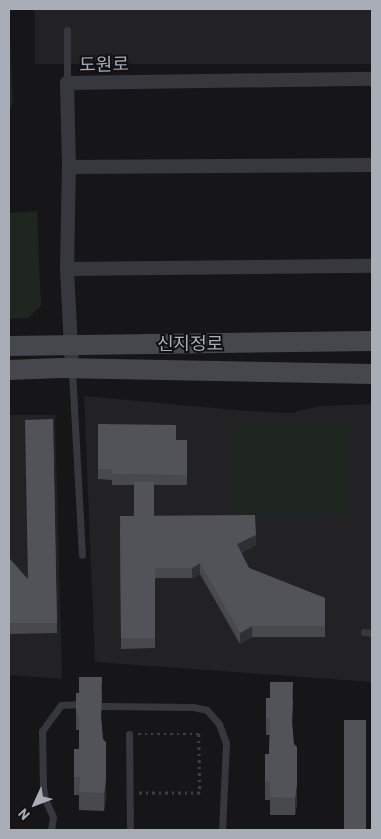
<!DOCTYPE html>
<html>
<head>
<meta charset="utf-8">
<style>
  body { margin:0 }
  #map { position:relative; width:381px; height:839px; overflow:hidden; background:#161618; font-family:Barlow,"Noto Sans KR",sans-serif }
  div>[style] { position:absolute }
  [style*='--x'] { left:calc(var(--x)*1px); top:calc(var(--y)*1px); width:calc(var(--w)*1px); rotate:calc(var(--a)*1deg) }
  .built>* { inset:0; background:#222225; transform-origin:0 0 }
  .green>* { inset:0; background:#1e261f; transform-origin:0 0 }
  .path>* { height:2.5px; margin-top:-1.25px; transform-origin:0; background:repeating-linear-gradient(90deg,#3d3f44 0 2.5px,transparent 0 6.5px) }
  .lane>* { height:7px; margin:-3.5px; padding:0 3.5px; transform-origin:3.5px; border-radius:3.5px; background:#37383d }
  .street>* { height:14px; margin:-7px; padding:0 7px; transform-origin:7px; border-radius:7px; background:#37383d }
  .secondary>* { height:20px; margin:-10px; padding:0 10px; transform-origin:10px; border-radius:10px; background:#45474d }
  .wall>* { inset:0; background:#47494d }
  .shaded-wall>* { inset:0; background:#2f3033 }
  .building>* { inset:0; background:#525359; transform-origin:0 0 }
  span { translate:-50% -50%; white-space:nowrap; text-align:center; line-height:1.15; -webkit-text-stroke:4px #111113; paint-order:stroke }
  .street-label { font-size:18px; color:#a8adb8 }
  .frame { position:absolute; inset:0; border:10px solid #a8adb8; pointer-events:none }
  .north { position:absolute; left:10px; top:779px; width:50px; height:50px; -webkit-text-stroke:4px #111113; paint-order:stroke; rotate:227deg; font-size:14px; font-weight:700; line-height:20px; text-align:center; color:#a8adb8 }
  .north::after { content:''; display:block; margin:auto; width:18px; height:22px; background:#a8adb8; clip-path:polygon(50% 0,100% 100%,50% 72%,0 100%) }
</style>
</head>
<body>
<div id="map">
  <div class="built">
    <i style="left:35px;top:9px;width:337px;height:55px"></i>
    <i style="clip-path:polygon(84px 396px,246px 411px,291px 413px,320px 406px,372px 404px,372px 682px,95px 662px)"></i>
    <i style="clip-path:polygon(9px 415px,55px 415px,62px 679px,9px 675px)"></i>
  </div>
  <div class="green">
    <i style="clip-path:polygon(9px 17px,13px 102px,9px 112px)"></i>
    <i style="clip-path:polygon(37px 211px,41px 306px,28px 318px,9px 319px,9px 213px)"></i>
    <i style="left:232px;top:423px;width:116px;height:90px"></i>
  </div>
  <div class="path">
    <i style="--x:138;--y:734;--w:61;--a:0"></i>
    <i style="--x:199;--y:734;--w:59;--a:89"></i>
    <i style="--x:200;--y:793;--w:62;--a:180"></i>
  </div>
  <div class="lane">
    <i style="--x:67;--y:83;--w:53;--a:-90"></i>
    <i style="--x:72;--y:371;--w:184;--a:86.9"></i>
    <i style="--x:364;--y:632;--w:8;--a:7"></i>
    <i style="--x:103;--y:706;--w:90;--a:0.6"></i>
    <i style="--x:193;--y:707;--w:14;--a:12"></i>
    <i style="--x:207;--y:710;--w:18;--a:49"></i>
    <i style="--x:219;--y:724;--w:20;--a:70"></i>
    <i style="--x:226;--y:743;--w:87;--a:92.6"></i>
    <i style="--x:129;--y:734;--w:96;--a:89.4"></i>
    <i style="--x:51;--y:830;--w:13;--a:-81"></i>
    <i style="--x:53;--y:817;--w:20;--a:-114"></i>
    <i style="--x:45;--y:799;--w:12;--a:-99"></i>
    <i style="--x:43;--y:787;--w:56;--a:-91"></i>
    <i style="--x:42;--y:731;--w:32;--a:-54"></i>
    <i style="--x:61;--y:705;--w:18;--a:-3"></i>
  </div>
  <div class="street">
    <i style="--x:69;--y:167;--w:303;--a:-0.4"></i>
    <i style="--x:67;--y:269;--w:305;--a:-0.6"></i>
    <i style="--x:72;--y:368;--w:99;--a:-92.9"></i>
    <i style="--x:67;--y:269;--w:102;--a:-88.9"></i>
    <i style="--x:69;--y:167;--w:84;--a:-91.4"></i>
    <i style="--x:67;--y:83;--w:305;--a:-0.8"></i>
  </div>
  <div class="secondary">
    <i style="--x:9;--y:346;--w:363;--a:-0.8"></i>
    <i style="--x:9;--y:370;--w:51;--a:-2.2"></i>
    <i style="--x:60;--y:368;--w:312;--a:1.1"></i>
  </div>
  <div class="wall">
    <i style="clip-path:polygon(53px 419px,57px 633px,9px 634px,9px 558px,28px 579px)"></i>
    <i style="clip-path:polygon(98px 424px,176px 440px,187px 440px,187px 485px,154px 485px,154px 516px,256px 545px,241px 553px,249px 568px,325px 598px,325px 637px,252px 637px,240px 644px,200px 574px,192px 578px,155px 578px,155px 648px,121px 649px,120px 516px,134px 516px,134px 485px,112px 485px,112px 480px,98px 479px)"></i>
    <i style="clip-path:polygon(76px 693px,102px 694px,101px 720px,106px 798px,104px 811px,79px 810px,79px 795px,74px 795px,74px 749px,79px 749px,79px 730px,76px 730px)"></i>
    <i style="clip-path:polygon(266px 698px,293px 699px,292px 726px,297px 803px,295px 815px,270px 815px,270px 800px,265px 800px,265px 754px,269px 754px,270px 735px,266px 735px)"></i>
  </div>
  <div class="shaded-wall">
    <i style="clip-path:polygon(256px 535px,256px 545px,237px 555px,237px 544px)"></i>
    <i style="clip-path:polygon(200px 563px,200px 574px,192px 578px,192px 568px)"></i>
    <i style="clip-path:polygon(252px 626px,252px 637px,240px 644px,240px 633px)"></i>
    <i style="clip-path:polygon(106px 780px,106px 798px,104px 811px,104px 793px)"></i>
    <i style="clip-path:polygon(297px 785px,297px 803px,295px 815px,295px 798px)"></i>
  </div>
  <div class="building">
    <i style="clip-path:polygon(53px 419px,57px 623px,9px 623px,9px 558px,28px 580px,25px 420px)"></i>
    <i style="clip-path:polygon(98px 424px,176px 425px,176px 440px,187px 440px,187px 475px,112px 474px,112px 469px,98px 469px)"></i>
    <i style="left:134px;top:482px;width:20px;height:34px"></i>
    <i style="clip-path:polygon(255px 515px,256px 535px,237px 544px,249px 568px,325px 598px,325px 626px,252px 626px,240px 633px,200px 563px,192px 568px,155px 568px,155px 638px,121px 638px,120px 516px)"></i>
    <i style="clip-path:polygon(79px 677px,102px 677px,101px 716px,103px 739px,106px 742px,106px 780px,104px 793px,79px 792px,80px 777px,74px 777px,74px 749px,79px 749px,79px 713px,76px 713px,76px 693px,79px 693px)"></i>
    <i style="clip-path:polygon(270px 682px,293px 682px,292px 721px,294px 744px,297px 747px,297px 785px,295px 798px,270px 797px,270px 782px,265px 782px,265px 754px,269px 754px,270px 718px,266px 718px,266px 698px,270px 698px)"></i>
    <i style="left:344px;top:720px;width:22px;height:110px"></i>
  </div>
  <div class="street-label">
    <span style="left:104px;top:64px;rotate:-1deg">도원로</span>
    <span style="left:190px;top:343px">신지정로</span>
  </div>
  <div class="frame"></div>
  <div class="north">N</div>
</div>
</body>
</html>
